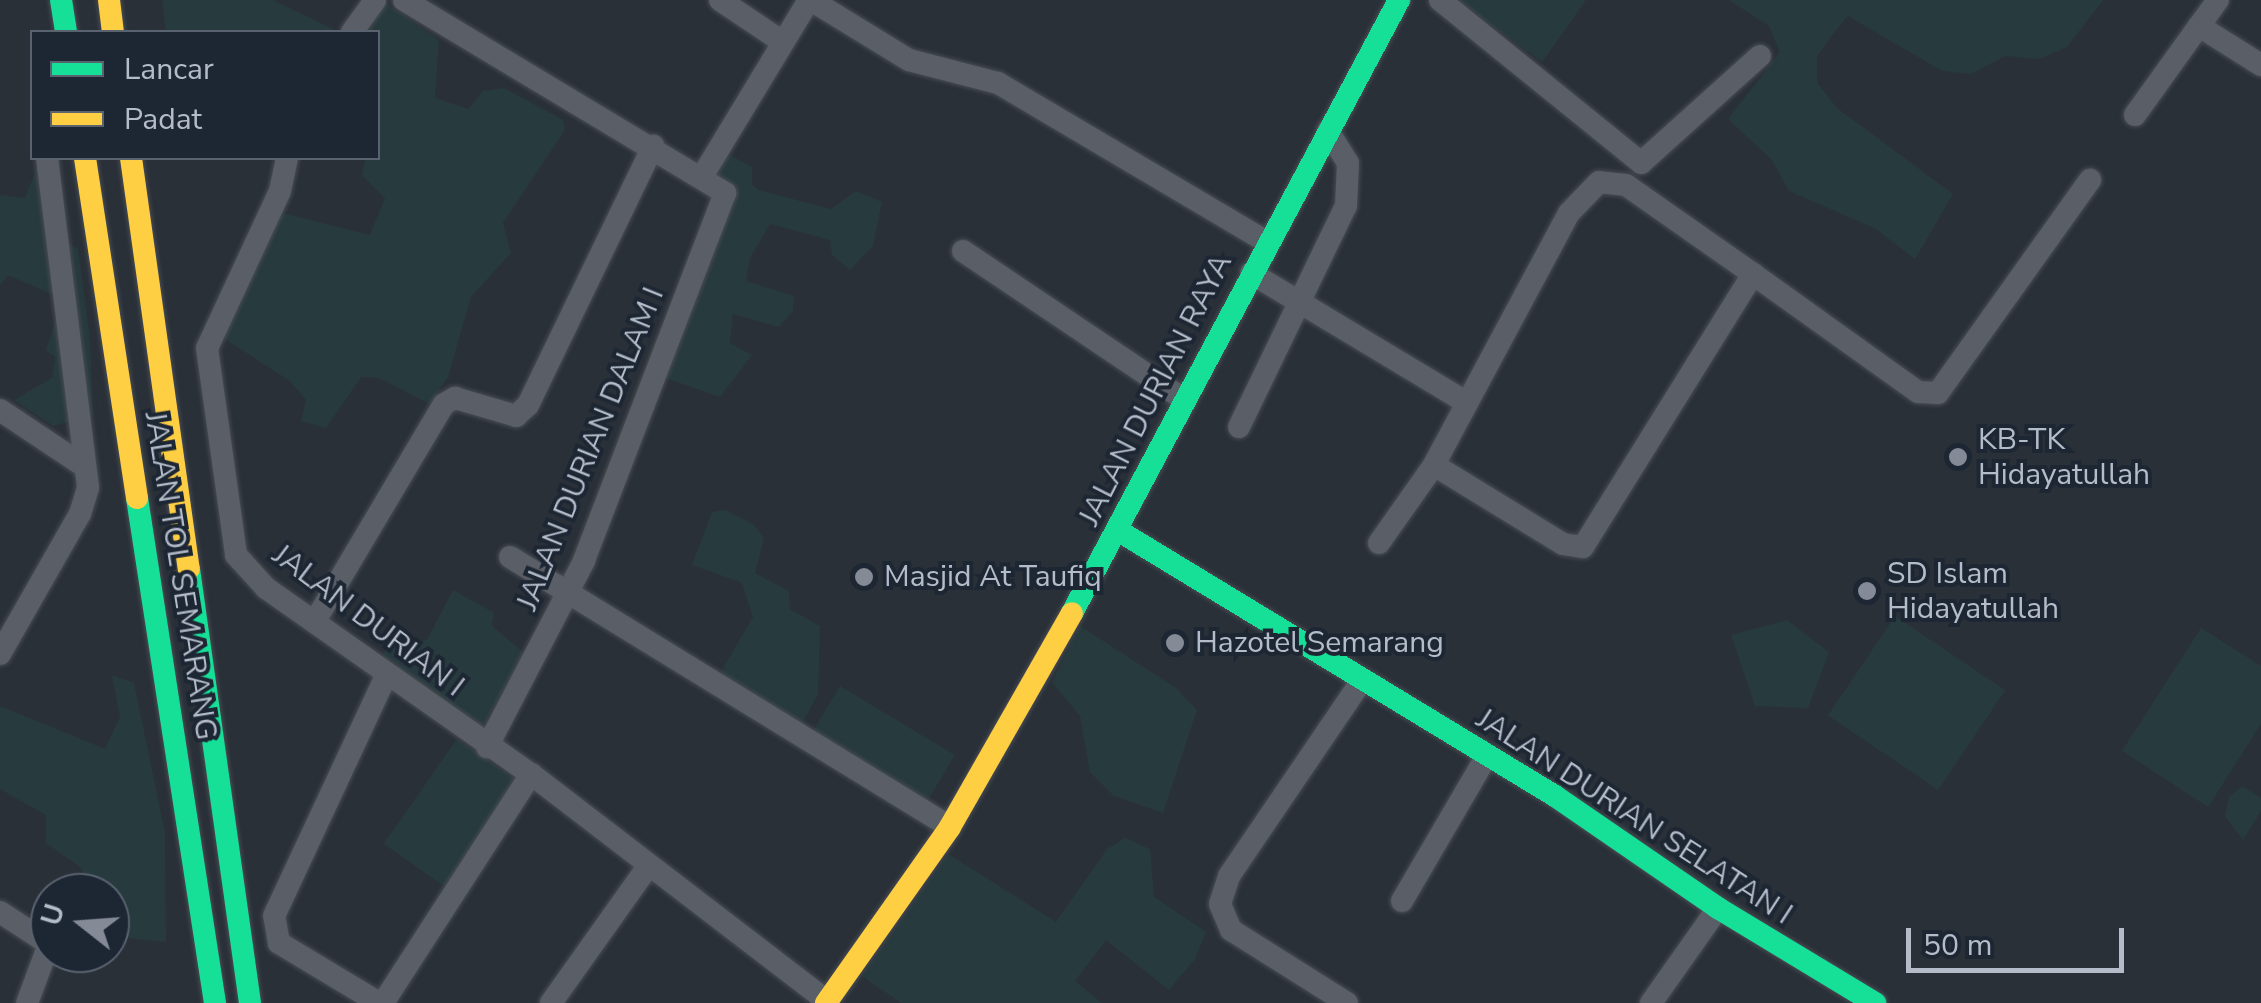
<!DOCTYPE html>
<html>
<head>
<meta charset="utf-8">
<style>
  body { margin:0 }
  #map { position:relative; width:2261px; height:1003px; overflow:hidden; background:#2a3038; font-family:"Nunito Sans",sans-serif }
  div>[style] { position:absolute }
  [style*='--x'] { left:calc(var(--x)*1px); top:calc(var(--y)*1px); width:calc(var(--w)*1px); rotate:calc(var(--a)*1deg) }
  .green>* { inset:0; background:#273a3e; transform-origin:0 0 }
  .roads { filter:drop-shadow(0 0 2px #484c53) drop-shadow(0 0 2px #484c53) }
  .street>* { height:22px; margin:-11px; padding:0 11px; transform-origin:11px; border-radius:11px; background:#5a5e66 }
  .fast>* { height:22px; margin:-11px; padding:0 11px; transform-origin:11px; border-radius:11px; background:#16e098 }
  .slow>* { height:22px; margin:-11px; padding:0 11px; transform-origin:11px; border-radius:11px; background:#ffcf43 }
  .dots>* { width:28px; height:28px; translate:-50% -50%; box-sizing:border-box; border:5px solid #1d2633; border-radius:50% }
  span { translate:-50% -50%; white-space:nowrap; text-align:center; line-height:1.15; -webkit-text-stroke:8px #1d2633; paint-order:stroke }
  .street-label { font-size:30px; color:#b4bcc9 }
  .poi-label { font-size:30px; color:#b4bcc9 }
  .left { translate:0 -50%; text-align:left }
  .legend { position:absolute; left:30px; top:30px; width:350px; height:130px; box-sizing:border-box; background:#1d2633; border:2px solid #59626f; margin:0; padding:12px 18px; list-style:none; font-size:30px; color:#b4bcc9 }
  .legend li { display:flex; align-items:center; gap:20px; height:50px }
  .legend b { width:50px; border:2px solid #59626f }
  .north { position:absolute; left:30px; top:873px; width:100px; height:100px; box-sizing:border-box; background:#1d2633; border:2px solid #59626f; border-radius:50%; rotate:287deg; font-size:28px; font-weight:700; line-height:40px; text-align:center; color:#b4bcc9 }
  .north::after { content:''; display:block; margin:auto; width:35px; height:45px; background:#848b96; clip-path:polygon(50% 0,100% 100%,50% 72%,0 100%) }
  .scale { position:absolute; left:1906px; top:928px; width:218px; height:45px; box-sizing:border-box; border:5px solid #b4bcc9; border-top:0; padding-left:12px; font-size:30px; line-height:35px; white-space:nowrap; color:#b4bcc9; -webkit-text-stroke:8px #1d2633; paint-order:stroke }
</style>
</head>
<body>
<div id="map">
  <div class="green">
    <i style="clip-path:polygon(162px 0,273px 0,339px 32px,166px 32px)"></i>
    <i style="clip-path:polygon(1457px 0,1586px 0,1542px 62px)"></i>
    <i style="clip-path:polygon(1729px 0,2103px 0,2067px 47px,2040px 59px,2005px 56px,1971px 74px,1942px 71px,1848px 16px,1833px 34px,1817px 56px,1817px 83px,1837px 108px,1953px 194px,1915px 259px,1876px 229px,1789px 191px,1772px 160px,1728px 119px,1780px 52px,1769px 26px)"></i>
    <i style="clip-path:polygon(384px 2px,439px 40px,435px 98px,468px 109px,483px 91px,504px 88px,563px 120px,565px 130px,503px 223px,511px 253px,471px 297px,448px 377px,430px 404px,379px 378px,361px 377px,326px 428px,301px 421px,306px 400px,290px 381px,222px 337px,274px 219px,287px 214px,370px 235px,385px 198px,362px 175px,366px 158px,378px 158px,378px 32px,359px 32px)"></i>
    <i style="clip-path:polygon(728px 154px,752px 167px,752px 185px,758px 190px,831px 209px,856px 191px,882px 202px,873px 246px,850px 270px,832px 255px,830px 240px,770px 224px,750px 258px,746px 281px,794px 296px,793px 311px,779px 327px,733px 314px,730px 343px,752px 355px,720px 397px,657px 375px,735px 188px,709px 170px)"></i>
    <i style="clip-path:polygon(41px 158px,61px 158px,53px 236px,78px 249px,90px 340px,93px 415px,53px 426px,14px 400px,52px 378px,55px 357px,46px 350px,63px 299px,8px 275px,0 285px,0 195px,25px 198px)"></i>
    <i style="clip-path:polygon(725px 510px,753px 524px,764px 538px,755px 573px,789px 591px,790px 609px,820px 626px,818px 694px,801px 726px,718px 677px,753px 617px,742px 583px,692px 565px,712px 512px)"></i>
    <i style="clip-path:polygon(453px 590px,494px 613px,492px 626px,525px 654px,478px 733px,381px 660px,386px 647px,427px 640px)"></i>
    <i style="left:1895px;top:616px;width:133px;height:120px;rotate:34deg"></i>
    <i style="clip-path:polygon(1787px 620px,1829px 652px,1808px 708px,1755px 706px,1731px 635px)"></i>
    <i style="clip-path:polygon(1080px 626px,1176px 688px,1197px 710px,1163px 813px,1114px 796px,1090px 772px,1080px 716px,1052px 682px)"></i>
    <i style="clip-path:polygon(2201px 628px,2261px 666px,2261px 724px,2208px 807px,2122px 751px)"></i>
    <i style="clip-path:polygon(112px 675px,134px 683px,165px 833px,166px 942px,117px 937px,110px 893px,93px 893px,80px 867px,46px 843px,46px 815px,0 789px,0 706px,105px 749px,120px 717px)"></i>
    <i style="left:840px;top:686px;width:134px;height:53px;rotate:31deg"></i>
    <i style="left:457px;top:739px;width:74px;height:128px;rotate:35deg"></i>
    <i style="clip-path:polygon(2242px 786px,2261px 798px,2261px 811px,2243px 840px,2225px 816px,2229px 797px)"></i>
    <i style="clip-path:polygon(1125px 838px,1150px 849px,1154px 897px,1206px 932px,1195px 959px,1169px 990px,1106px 940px,1075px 981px,1102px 1003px,901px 1003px,862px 976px,948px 854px,1056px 922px,1107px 849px)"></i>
  </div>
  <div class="roads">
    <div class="street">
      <i style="--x:404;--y:0;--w:375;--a:31"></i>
      <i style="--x:725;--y:193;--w:394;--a:111"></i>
      <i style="--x:584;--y:561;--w:210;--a:117.5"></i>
      <i style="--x:720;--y:0;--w:73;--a:33.9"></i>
      <i style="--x:811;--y:0;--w:115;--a:31.5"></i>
      <i style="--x:909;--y:60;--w:92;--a:14.5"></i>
      <i style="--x:998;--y:83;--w:310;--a:30.6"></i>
      <i style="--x:1440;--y:0;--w:259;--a:39"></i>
      <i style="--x:1641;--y:163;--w:160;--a:-42"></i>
      <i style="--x:2199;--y:26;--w:32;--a:-54"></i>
      <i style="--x:352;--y:32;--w:39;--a:-54"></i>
      <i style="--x:2135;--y:115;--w:110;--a:-54.3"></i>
      <i style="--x:2199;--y:26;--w:73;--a:32.2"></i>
      <i style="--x:287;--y:158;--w:34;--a:102"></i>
      <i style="--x:280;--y:191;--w:173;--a:114.9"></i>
      <i style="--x:207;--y:348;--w:209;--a:82"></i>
      <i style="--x:236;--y:555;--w:45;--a:47.7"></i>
      <i style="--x:266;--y:588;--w:324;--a:35.1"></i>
      <i style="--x:531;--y:774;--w:373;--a:37.5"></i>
      <i style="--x:703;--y:175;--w:205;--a:-58.8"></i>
      <i style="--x:963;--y:251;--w:267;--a:33.9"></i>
      <i style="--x:1251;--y:273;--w:252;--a:31"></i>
      <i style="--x:1753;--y:274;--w:155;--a:-145"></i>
      <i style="--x:1626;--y:185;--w:27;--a:-174"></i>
      <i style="--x:1599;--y:182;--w:43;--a:134.1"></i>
      <i style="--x:1569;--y:213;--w:286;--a:118.2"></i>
      <i style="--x:1434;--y:465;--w:151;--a:31.5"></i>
      <i style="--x:1563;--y:544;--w:20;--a:9"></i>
      <i style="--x:1583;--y:547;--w:322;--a:-58.1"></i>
      <i style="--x:1753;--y:274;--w:203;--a:35.6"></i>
      <i style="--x:1918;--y:392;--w:20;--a:3"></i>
      <i style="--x:1938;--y:393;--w:262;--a:-54.5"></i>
      <i style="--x:0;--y:410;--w:101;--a:33.7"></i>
      <i style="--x:1239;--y:427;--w:246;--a:-64.2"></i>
      <i style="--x:1346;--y:206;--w:43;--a:-87.3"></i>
      <i style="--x:1348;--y:163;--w:38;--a:-122"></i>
      <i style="--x:1379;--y:543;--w:95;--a:-54.8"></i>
      <i style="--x:510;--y:557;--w:516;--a:31.53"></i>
      <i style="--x:315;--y:621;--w:252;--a:-59.3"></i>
      <i style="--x:444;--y:404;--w:13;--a:-29"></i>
      <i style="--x:455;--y:398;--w:64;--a:16.4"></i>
      <i style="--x:516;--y:416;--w:16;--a:-43"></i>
      <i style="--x:528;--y:405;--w:288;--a:-64.2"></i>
      <i style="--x:0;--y:654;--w:161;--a:-60.3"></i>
      <i style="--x:80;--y:514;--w:28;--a:-73"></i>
      <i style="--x:88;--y:487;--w:332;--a:-97.1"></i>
      <i style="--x:1402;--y:901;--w:167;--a:-59.7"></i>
      <i style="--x:0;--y:912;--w:59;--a:33.1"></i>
      <i style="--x:49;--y:944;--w:63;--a:110.4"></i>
      <i style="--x:379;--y:1003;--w:117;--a:-149"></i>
      <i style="--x:279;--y:943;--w:27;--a:-100"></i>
      <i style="--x:274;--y:916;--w:265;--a:-65"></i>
      <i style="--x:383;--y:1003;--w:273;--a:-57.1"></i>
      <i style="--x:551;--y:1003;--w:166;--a:-54.6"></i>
      <i style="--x:1347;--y:1003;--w:137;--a:-147.8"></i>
      <i style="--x:1231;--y:930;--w:28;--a:-113"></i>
      <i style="--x:1220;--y:904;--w:29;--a:-72"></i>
      <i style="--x:1229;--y:876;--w:235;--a:-55.8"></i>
      <i style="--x:1651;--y:1003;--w:116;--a:-54.8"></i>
    </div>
    <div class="fast">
      <i style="--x:61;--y:0;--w:32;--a:81"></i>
      <i style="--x:137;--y:498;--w:511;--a:81.22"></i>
      <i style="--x:1119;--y:531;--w:510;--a:31.29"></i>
      <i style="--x:1555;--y:796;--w:198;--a:34.5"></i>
      <i style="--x:1718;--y:908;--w:184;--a:31.2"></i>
      <i style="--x:189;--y:569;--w:438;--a:82"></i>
      <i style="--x:1072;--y:613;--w:695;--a:-61.92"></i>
    </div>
    <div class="slow">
      <i style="--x:109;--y:0;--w:32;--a:83"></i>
      <i style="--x:85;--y:158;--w:344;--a:81.3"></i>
      <i style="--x:131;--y:158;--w:415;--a:82"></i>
      <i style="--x:826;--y:1003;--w:215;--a:-54.8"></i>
      <i style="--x:950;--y:827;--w:246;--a:-60.3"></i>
    </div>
  </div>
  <div class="dots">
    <i style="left:1958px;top:457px;background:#848b96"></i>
    <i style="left:864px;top:577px;background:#848b96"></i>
    <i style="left:1867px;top:591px;background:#848b96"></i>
    <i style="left:1175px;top:643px;background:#848b96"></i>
  </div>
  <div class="street-label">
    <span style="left:1156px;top:390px;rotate:-63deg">JALAN DURIAN RAYA</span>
    <span style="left:591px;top:449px;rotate:-68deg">JALAN DURIAN DALAM I</span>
    <span style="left:180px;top:576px;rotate:81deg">JALAN TOL SEMARANG</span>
    <span style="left:368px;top:621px;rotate:37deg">JALAN DURIAN I</span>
    <span style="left:1634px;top:817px;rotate:33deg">JALAN DURIAN SELATAN I</span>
  </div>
  <div class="poi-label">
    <span class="left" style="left:1978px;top:457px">KB-TK<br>Hidayatullah</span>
    <span class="left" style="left:1887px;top:591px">SD Islam<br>Hidayatullah</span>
    <span class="left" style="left:884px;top:577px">Masjid At Taufiq</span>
    <span class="left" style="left:1195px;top:643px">Hazotel Semarang</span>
  </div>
  <ul class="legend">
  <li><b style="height:12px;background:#16e098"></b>Lancar</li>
  <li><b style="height:12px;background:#ffcf43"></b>Padat</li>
  </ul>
  <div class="north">U</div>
  <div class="scale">50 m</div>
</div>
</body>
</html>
